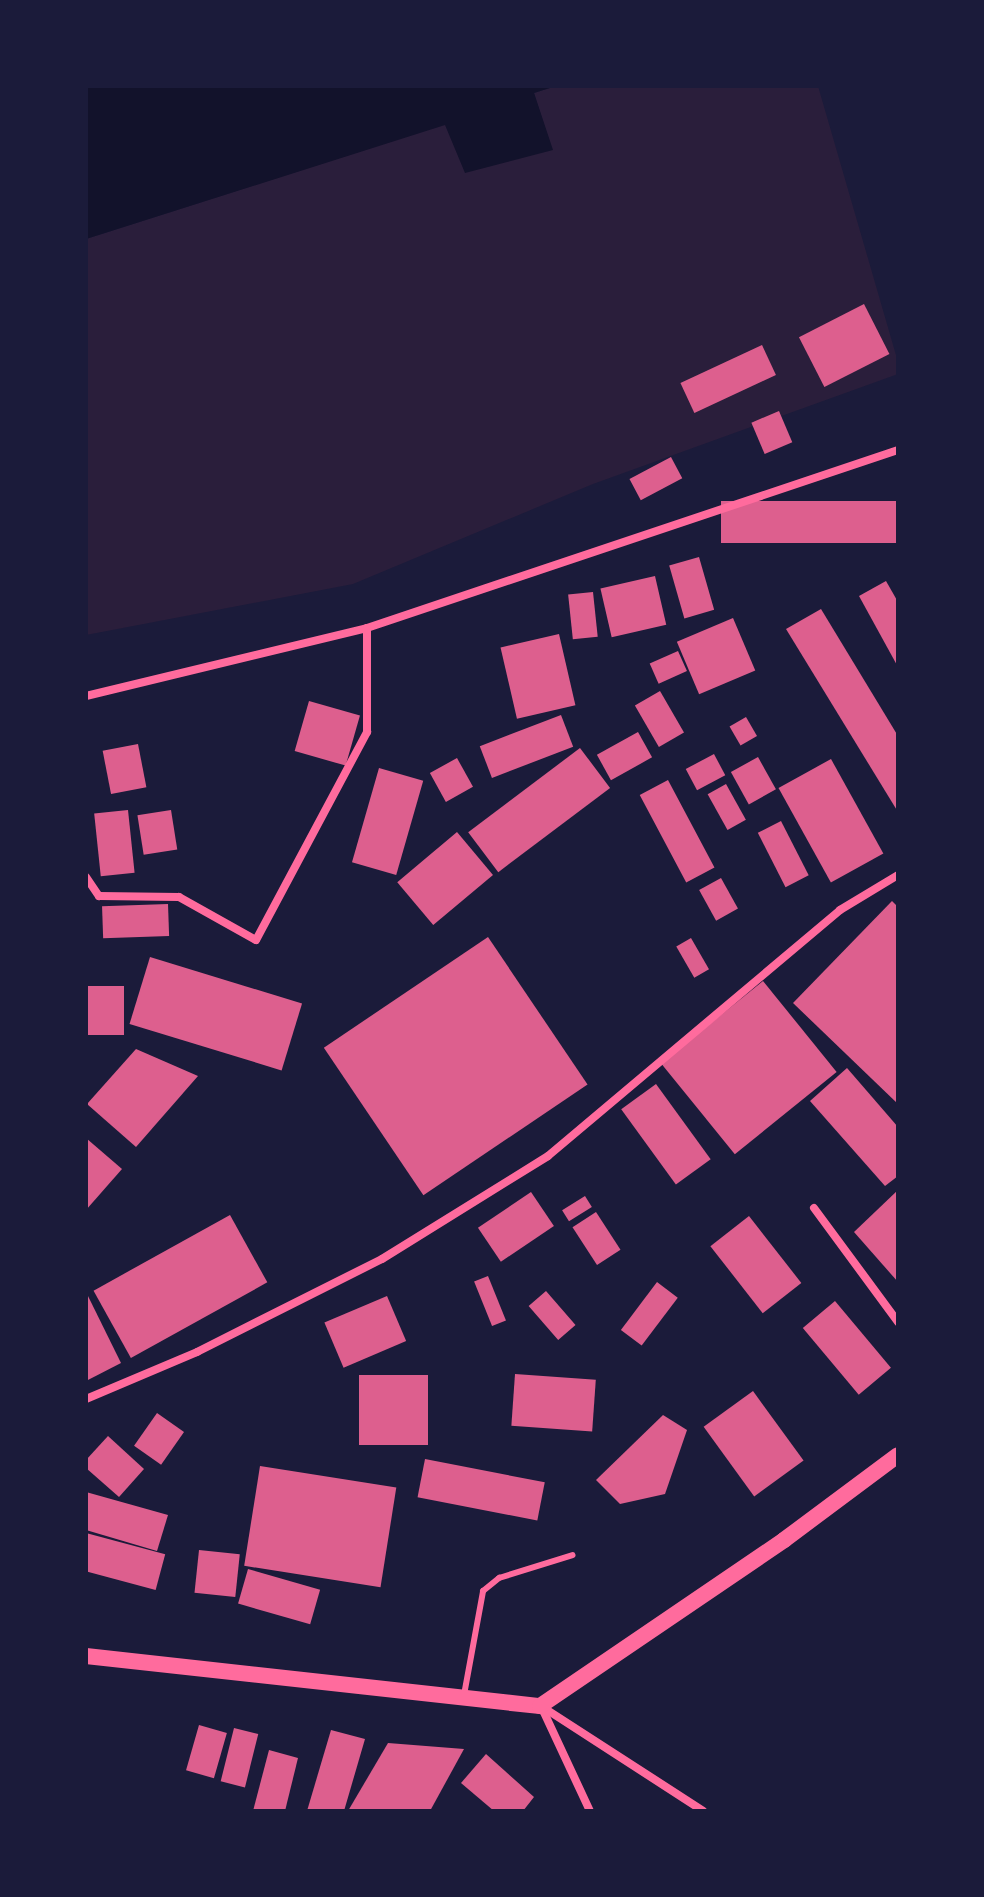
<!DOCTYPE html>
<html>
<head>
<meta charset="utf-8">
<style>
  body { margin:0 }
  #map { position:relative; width:984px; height:1897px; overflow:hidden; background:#1b1b3a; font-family:Roboto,sans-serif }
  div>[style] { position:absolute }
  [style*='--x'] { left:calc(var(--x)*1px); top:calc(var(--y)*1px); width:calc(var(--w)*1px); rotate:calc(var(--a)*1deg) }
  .green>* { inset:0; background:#2a1e3b }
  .water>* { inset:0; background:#12122b }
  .building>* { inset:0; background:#dd5f8e; transform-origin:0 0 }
  .service>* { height:6px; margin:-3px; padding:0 3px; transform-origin:3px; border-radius:3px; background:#ff6b9d }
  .minor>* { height:8px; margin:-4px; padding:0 4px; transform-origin:4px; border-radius:4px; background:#ff6b9d }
  .secondary>* { height:16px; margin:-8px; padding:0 8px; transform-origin:8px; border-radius:8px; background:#ff6b9d }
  span { translate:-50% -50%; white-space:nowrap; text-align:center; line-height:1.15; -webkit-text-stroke:8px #1b1b3a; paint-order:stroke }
  .frame { position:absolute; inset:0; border:88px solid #1b1b3a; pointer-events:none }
</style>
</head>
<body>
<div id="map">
  <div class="green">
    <i style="clip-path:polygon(556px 86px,818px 86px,898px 362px,898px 374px,593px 484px,353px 584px,86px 635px,86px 239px,446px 124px,552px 150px,534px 93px)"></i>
  </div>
  <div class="water">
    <i style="clip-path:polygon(86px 86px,556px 86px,534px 93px,553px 150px,465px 173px,445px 125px,86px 239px)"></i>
  </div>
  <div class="building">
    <i style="left:864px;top:304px;width:56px;height:73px;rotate:63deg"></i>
    <i style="left:762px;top:345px;width:33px;height:90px;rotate:65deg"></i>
    <i style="left:779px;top:411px;width:34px;height:30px;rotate:67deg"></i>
    <i style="left:671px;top:457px;width:24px;height:47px;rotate:62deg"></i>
    <i style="left:898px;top:501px;width:42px;height:177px;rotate:90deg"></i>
    <i style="left:699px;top:557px;width:55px;height:31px;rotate:74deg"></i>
    <i style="left:655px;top:576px;width:50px;height:56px;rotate:77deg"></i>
    <i style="clip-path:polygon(886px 581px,898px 602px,898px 667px,859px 596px)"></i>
    <i style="left:593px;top:592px;width:45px;height:25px;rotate:84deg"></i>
    <i style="clip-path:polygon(821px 609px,898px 736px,898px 812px,786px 629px)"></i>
    <i style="left:733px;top:618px;width:57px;height:61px;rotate:67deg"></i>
    <i style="left:559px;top:634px;width:73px;height:60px;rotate:77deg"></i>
    <i style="left:678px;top:651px;width:22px;height:31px;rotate:66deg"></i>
    <i style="left:660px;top:691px;width:48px;height:29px;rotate:60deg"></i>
    <i style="left:309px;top:701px;width:53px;height:52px;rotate:16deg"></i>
    <i style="left:561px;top:715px;width:34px;height:87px;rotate:69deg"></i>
    <i style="left:746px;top:717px;width:22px;height:19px;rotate:60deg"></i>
    <i style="left:638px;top:732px;width:29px;height:47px;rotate:61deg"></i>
    <i style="left:138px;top:744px;width:44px;height:36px;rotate:79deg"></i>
    <i style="left:580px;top:748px;width:50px;height:140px;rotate:53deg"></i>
    <i style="left:714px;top:754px;width:24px;height:32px;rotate:62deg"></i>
    <i style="left:758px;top:757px;width:37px;height:31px;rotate:61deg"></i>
    <i style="left:457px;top:758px;width:33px;height:31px;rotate:61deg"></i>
    <i style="left:831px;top:759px;width:108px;height:60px;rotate:61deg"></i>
    <i style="left:379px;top:768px;width:46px;height:98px;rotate:16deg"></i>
    <i style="left:668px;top:780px;width:99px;height:32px;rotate:62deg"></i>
    <i style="left:726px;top:784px;width:41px;height:21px;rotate:61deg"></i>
    <i style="left:128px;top:810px;width:63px;height:34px;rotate:84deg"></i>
    <i style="left:171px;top:810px;width:40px;height:34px;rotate:81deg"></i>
    <i style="left:781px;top:821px;width:61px;height:26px;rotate:63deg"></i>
    <i style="left:457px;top:832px;width:56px;height:78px;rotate:50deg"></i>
    <i style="left:721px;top:878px;width:35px;height:25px;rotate:61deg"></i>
    <i style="clip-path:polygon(892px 901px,898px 907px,898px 1104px,793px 1003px)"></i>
    <i style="left:168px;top:904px;width:32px;height:66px;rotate:88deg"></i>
    <i style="left:488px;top:937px;width:178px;height:198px;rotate:56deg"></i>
    <i style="left:691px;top:938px;width:36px;height:17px;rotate:60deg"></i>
    <i style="left:150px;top:957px;width:159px;height:70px;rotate:17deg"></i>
    <i style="left:763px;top:981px;width:117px;height:131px;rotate:51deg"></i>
    <i style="left:86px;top:986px;width:38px;height:49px"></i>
    <i style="clip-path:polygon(136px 1049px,198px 1076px,136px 1147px,87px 1104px)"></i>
    <i style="clip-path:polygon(847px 1068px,898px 1127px,898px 1176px,885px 1186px,810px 1101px)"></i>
    <i style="left:656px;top:1084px;width:93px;height:43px;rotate:54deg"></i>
    <i style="clip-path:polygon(86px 1138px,122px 1169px,86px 1210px)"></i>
    <i style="clip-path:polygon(898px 1190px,898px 1282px,854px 1232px)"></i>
    <i style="left:531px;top:1192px;width:41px;height:64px;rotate:56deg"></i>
    <i style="left:585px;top:1196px;width:13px;height:27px;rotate:58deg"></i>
    <i style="left:596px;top:1212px;width:45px;height:28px;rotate:57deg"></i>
    <i style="left:230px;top:1215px;width:77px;height:156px;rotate:61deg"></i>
    <i style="left:749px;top:1216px;width:85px;height:49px;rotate:52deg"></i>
    <i style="left:488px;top:1276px;width:48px;height:15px;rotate:68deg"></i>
    <i style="left:657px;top:1282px;width:26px;height:60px;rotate:37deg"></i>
    <i style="left:546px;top:1291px;width:45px;height:23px;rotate:49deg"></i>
    <i style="clip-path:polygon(86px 1292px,121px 1363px,86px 1381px)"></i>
    <i style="left:387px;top:1296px;width:49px;height:68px;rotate:67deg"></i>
    <i style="left:835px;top:1301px;width:87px;height:42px;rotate:50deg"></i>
    <i style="left:515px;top:1374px;width:81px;height:52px;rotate:4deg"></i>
    <i style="left:359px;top:1375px;width:69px;height:70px"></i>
    <i style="left:753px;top:1391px;width:86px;height:61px;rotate:54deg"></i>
    <i style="left:157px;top:1413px;width:33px;height:40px;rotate:35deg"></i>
    <i style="clip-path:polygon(663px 1415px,687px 1430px,665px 1494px,620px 1504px,596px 1480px)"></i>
    <i style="clip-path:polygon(108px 1436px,144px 1469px,119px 1497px,86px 1468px,86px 1460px)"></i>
    <i style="left:425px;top:1459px;width:122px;height:39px;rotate:11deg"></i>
    <i style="left:260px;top:1466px;width:138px;height:101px;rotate:9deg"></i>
    <i style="clip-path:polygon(86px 1492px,168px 1515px,157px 1551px,86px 1530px)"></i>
    <i style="left:86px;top:1533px;width:82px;height:37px;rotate:15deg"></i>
    <i style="left:199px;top:1550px;width:41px;height:43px;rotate:6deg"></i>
    <i style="left:248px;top:1569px;width:75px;height:36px;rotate:16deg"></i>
    <i style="left:199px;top:1725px;width:29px;height:47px;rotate:16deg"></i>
    <i style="left:234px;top:1728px;width:25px;height:55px;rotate:14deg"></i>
    <i style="clip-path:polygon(331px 1730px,365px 1739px,344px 1811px,307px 1811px)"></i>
    <i style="clip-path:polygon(388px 1743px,464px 1749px,430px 1811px,348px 1811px)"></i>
    <i style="clip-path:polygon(269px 1750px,298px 1758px,285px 1811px,253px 1811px)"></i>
    <i style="clip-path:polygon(486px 1754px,534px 1797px,523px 1811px,494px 1811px,461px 1783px)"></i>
  </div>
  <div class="service">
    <i style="--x:464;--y:1695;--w:106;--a:-79.6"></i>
    <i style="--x:483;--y:1591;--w:21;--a:-39"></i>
    <i style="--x:499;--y:1578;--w:77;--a:-17.3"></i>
  </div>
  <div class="minor">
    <i style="--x:86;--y:696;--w:289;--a:-13.6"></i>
    <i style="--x:367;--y:628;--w:560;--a:-18.53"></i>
    <i style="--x:86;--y:877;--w:23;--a:56"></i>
    <i style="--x:99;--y:896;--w:80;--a:0.7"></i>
    <i style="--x:179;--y:897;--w:88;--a:29.2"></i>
    <i style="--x:256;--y:940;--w:236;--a:-61.9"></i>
    <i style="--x:367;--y:732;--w:104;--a:-90"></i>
    <i style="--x:814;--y:1208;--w:142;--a:53.6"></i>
    <i style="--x:86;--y:1399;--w:121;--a:-22.9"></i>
    <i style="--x:197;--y:1352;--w:207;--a:-26.7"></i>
    <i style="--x:382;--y:1259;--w:195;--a:-31.8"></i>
    <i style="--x:548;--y:1156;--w:382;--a:-40.1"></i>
    <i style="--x:840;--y:910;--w:68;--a:-31.1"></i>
    <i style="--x:541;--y:1706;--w:193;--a:32.9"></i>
    <i style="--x:541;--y:1706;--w:116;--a:65"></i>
  </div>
  <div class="secondary">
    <i style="--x:86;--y:1656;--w:457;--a:6.3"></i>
    <i style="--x:540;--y:1706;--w:295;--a:-34.2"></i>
    <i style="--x:784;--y:1540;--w:142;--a:-36.7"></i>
  </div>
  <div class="frame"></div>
</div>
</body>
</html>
